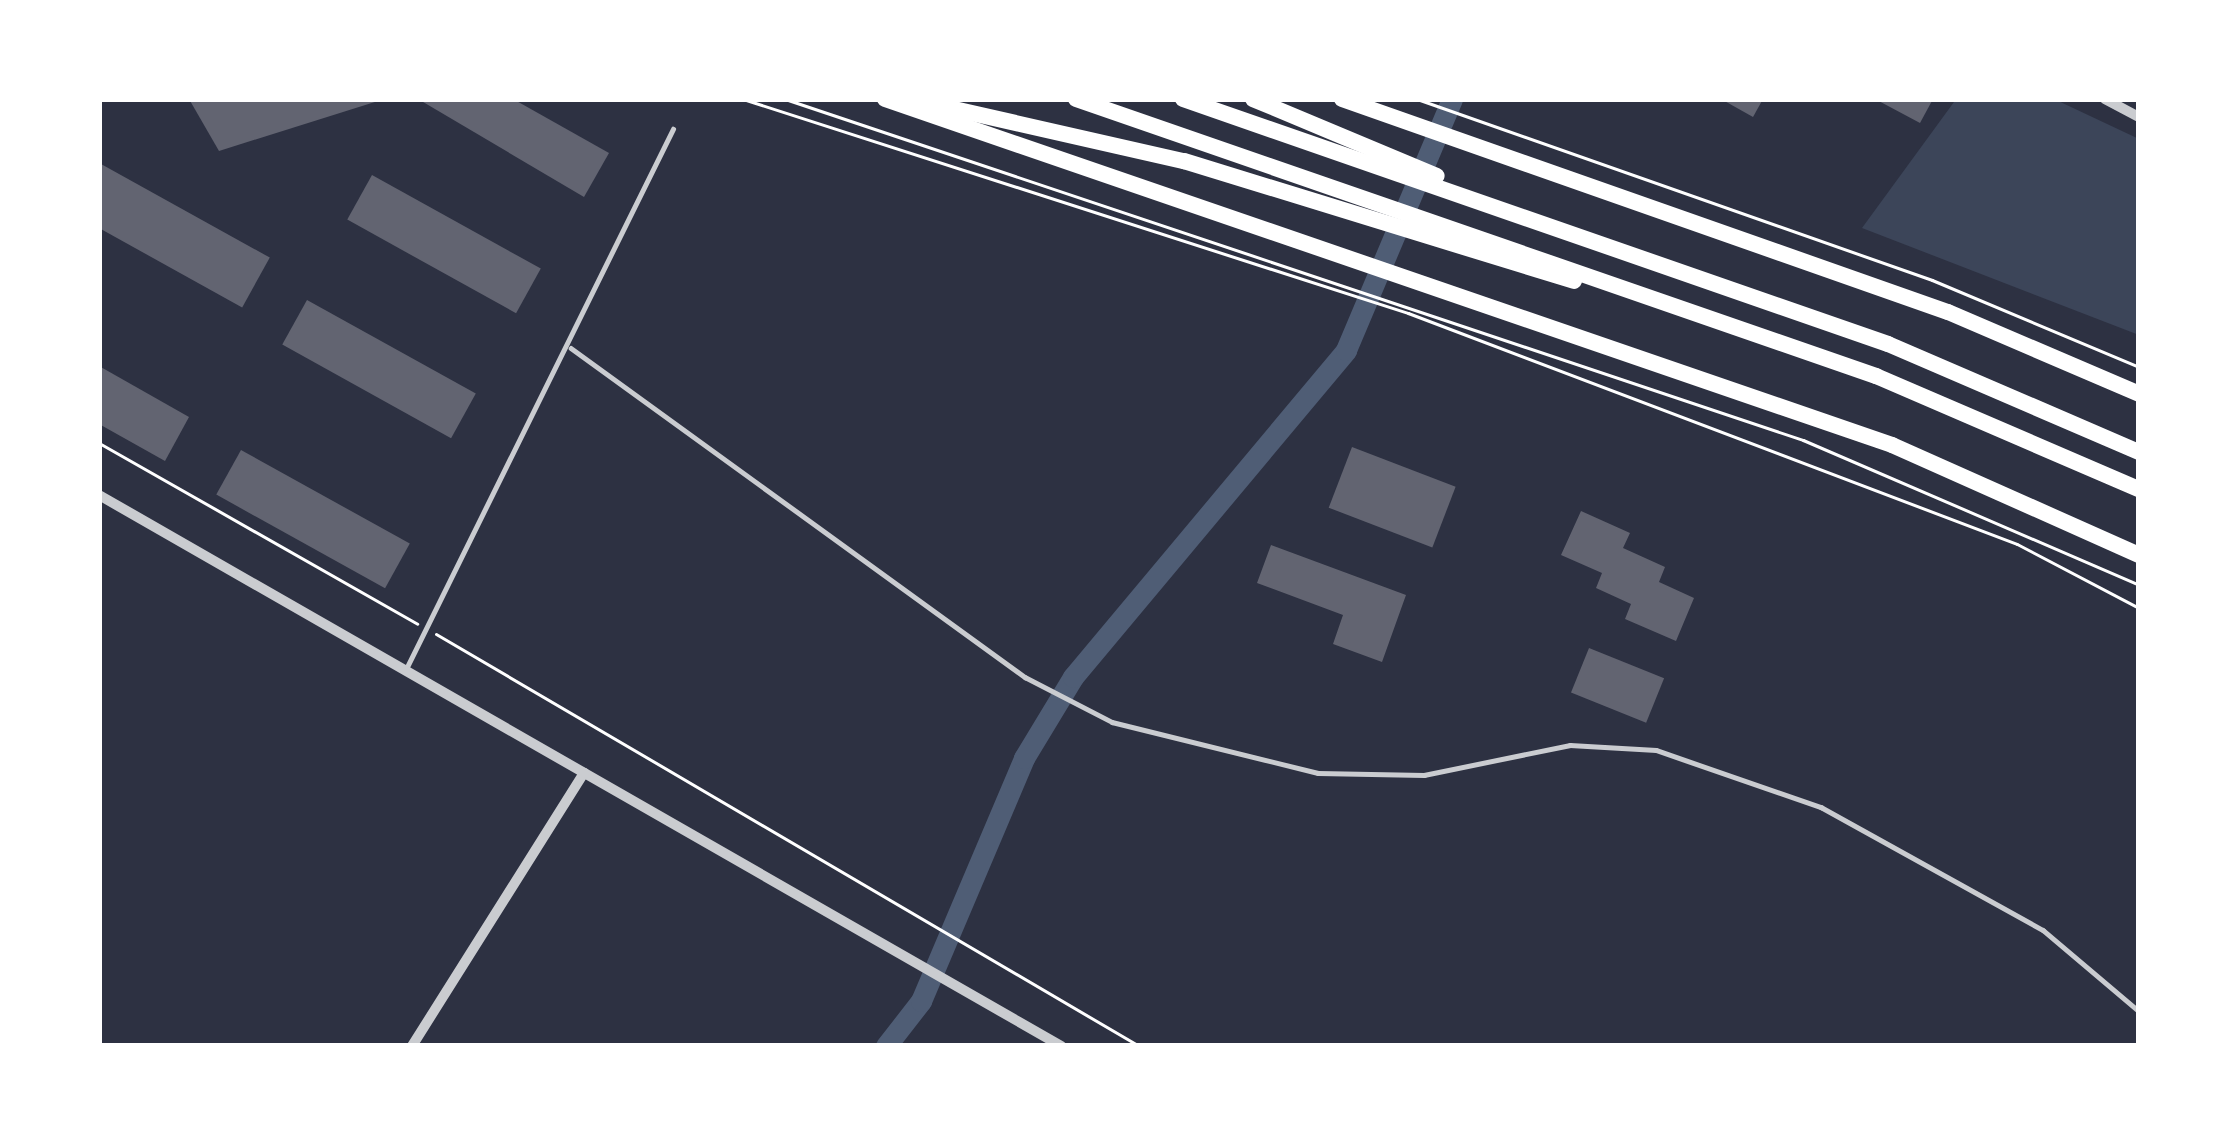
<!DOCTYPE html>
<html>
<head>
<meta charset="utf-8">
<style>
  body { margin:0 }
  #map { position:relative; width:2238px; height:1145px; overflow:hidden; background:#2d3142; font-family:Lora,serif }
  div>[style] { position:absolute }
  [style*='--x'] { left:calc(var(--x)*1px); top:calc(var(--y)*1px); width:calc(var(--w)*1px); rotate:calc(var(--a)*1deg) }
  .green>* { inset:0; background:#3c4559 }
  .canal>* { height:21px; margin:-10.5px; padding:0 10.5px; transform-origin:10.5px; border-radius:10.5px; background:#4f5d75 }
  .building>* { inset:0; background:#626471; transform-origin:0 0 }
  .path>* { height:3px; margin:-1.5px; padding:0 1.5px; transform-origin:1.5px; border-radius:1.5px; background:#fff }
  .service>* { height:4.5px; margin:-2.25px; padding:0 2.25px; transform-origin:2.25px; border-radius:2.25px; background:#caccd0 }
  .minor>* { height:10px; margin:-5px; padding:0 5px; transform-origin:5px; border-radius:5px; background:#caccd0 }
  .primary>* { height:16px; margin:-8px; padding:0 8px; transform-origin:8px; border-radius:8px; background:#fff }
  .trunk>* { height:16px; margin:-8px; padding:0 8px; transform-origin:8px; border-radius:8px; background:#fff }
  span { translate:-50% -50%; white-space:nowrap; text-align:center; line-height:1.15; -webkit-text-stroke:10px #fff; paint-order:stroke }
  .frame { position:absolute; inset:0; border:102px solid #fff; pointer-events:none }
</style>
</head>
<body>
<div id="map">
  <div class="green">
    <i style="clip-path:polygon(2054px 99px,2139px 139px,2139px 335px,1862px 228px,1954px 102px)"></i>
  </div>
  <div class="canal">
    <i style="--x:886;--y:1046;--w:57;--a:-52.1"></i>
    <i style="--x:921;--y:1001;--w:264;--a:-67"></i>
    <i style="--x:1024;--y:758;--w:95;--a:-58.8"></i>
    <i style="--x:1073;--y:677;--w:426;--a:-50.1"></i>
    <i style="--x:1346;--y:350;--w:272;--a:-67.1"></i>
  </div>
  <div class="building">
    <i style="clip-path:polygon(189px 99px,378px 99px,378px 101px,219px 151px)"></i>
    <i style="clip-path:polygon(418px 99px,513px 99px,609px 153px,584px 197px)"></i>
    <i style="clip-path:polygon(1721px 99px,1763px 99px,1753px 117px)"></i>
    <i style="clip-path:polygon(1875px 99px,1933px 99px,1920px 123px)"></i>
    <i style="left:101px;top:164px;width:193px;height:57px;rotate:29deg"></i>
    <i style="left:372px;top:175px;width:193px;height:51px;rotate:29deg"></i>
    <i style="left:307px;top:300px;width:193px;height:51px;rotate:29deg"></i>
    <i style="clip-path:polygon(99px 366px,189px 417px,165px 461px,99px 424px)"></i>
    <i style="left:1352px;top:447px;width:111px;height:65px;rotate:21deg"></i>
    <i style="left:241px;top:450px;width:193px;height:51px;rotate:29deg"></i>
    <i style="clip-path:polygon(1581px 511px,1630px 533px,1623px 548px,1665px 567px,1659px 582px,1694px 598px,1676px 641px,1625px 619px,1631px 604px,1596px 588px,1602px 573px,1561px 555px)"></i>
    <i style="clip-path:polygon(1271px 545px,1406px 595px,1382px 662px,1333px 644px,1343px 615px,1257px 583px)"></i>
    <i style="left:1589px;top:648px;width:81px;height:48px;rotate:22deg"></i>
  </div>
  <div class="path">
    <i style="--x:743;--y:99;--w:699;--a:17.84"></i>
    <i style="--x:1408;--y:313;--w:651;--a:20.77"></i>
    <i style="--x:2017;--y:544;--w:138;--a:27.7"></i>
    <i style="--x:785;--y:99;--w:1074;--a:18.52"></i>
    <i style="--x:1803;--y:440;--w:366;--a:23.3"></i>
    <i style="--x:1417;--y:99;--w:546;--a:19.36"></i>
    <i style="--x:1932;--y:280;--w:225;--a:22.8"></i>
    <i style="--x:99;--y:443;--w:366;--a:29.6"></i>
    <i style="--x:436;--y:634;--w:815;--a:30.37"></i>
  </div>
  <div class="service">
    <i style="--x:571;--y:348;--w:561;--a:35.93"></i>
    <i style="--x:1025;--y:677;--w:98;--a:27.3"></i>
    <i style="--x:1112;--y:722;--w:212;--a:13.9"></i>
    <i style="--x:1318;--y:773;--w:106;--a:1.1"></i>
    <i style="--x:1424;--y:775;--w:149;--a:-11.6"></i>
    <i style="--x:1570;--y:745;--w:86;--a:3.3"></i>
    <i style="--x:1656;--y:750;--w:175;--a:19.1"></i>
    <i style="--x:1821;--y:807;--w:254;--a:29"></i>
    <i style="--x:2043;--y:930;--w:126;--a:40.2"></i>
    <i style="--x:407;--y:667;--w:600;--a:-63.69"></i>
  </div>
  <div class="minor">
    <i style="--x:2105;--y:99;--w:38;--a:28"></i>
    <i style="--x:99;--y:495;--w:1109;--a:29.8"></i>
    <i style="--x:412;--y:1046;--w:323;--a:-57.8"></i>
  </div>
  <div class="primary">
    <i style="--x:885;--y:99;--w:1065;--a:18.96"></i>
    <i style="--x:1892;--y:445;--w:270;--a:24"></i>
    <i style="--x:1342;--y:99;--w:642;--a:19.37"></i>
    <i style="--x:1948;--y:312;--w:208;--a:23.2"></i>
  </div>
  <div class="trunk">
    <i style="--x:910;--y:99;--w:281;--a:12.8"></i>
    <i style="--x:1184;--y:161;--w:408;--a:17.1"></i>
    <i style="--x:1076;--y:99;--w:847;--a:19.1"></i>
    <i style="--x:1876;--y:376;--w:286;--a:23.3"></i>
    <i style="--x:1183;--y:99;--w:746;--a:19.16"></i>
    <i style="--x:1888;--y:344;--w:273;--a:23.3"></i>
    <i style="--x:1253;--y:99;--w:199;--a:22.7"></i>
  </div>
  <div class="frame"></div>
</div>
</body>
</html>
